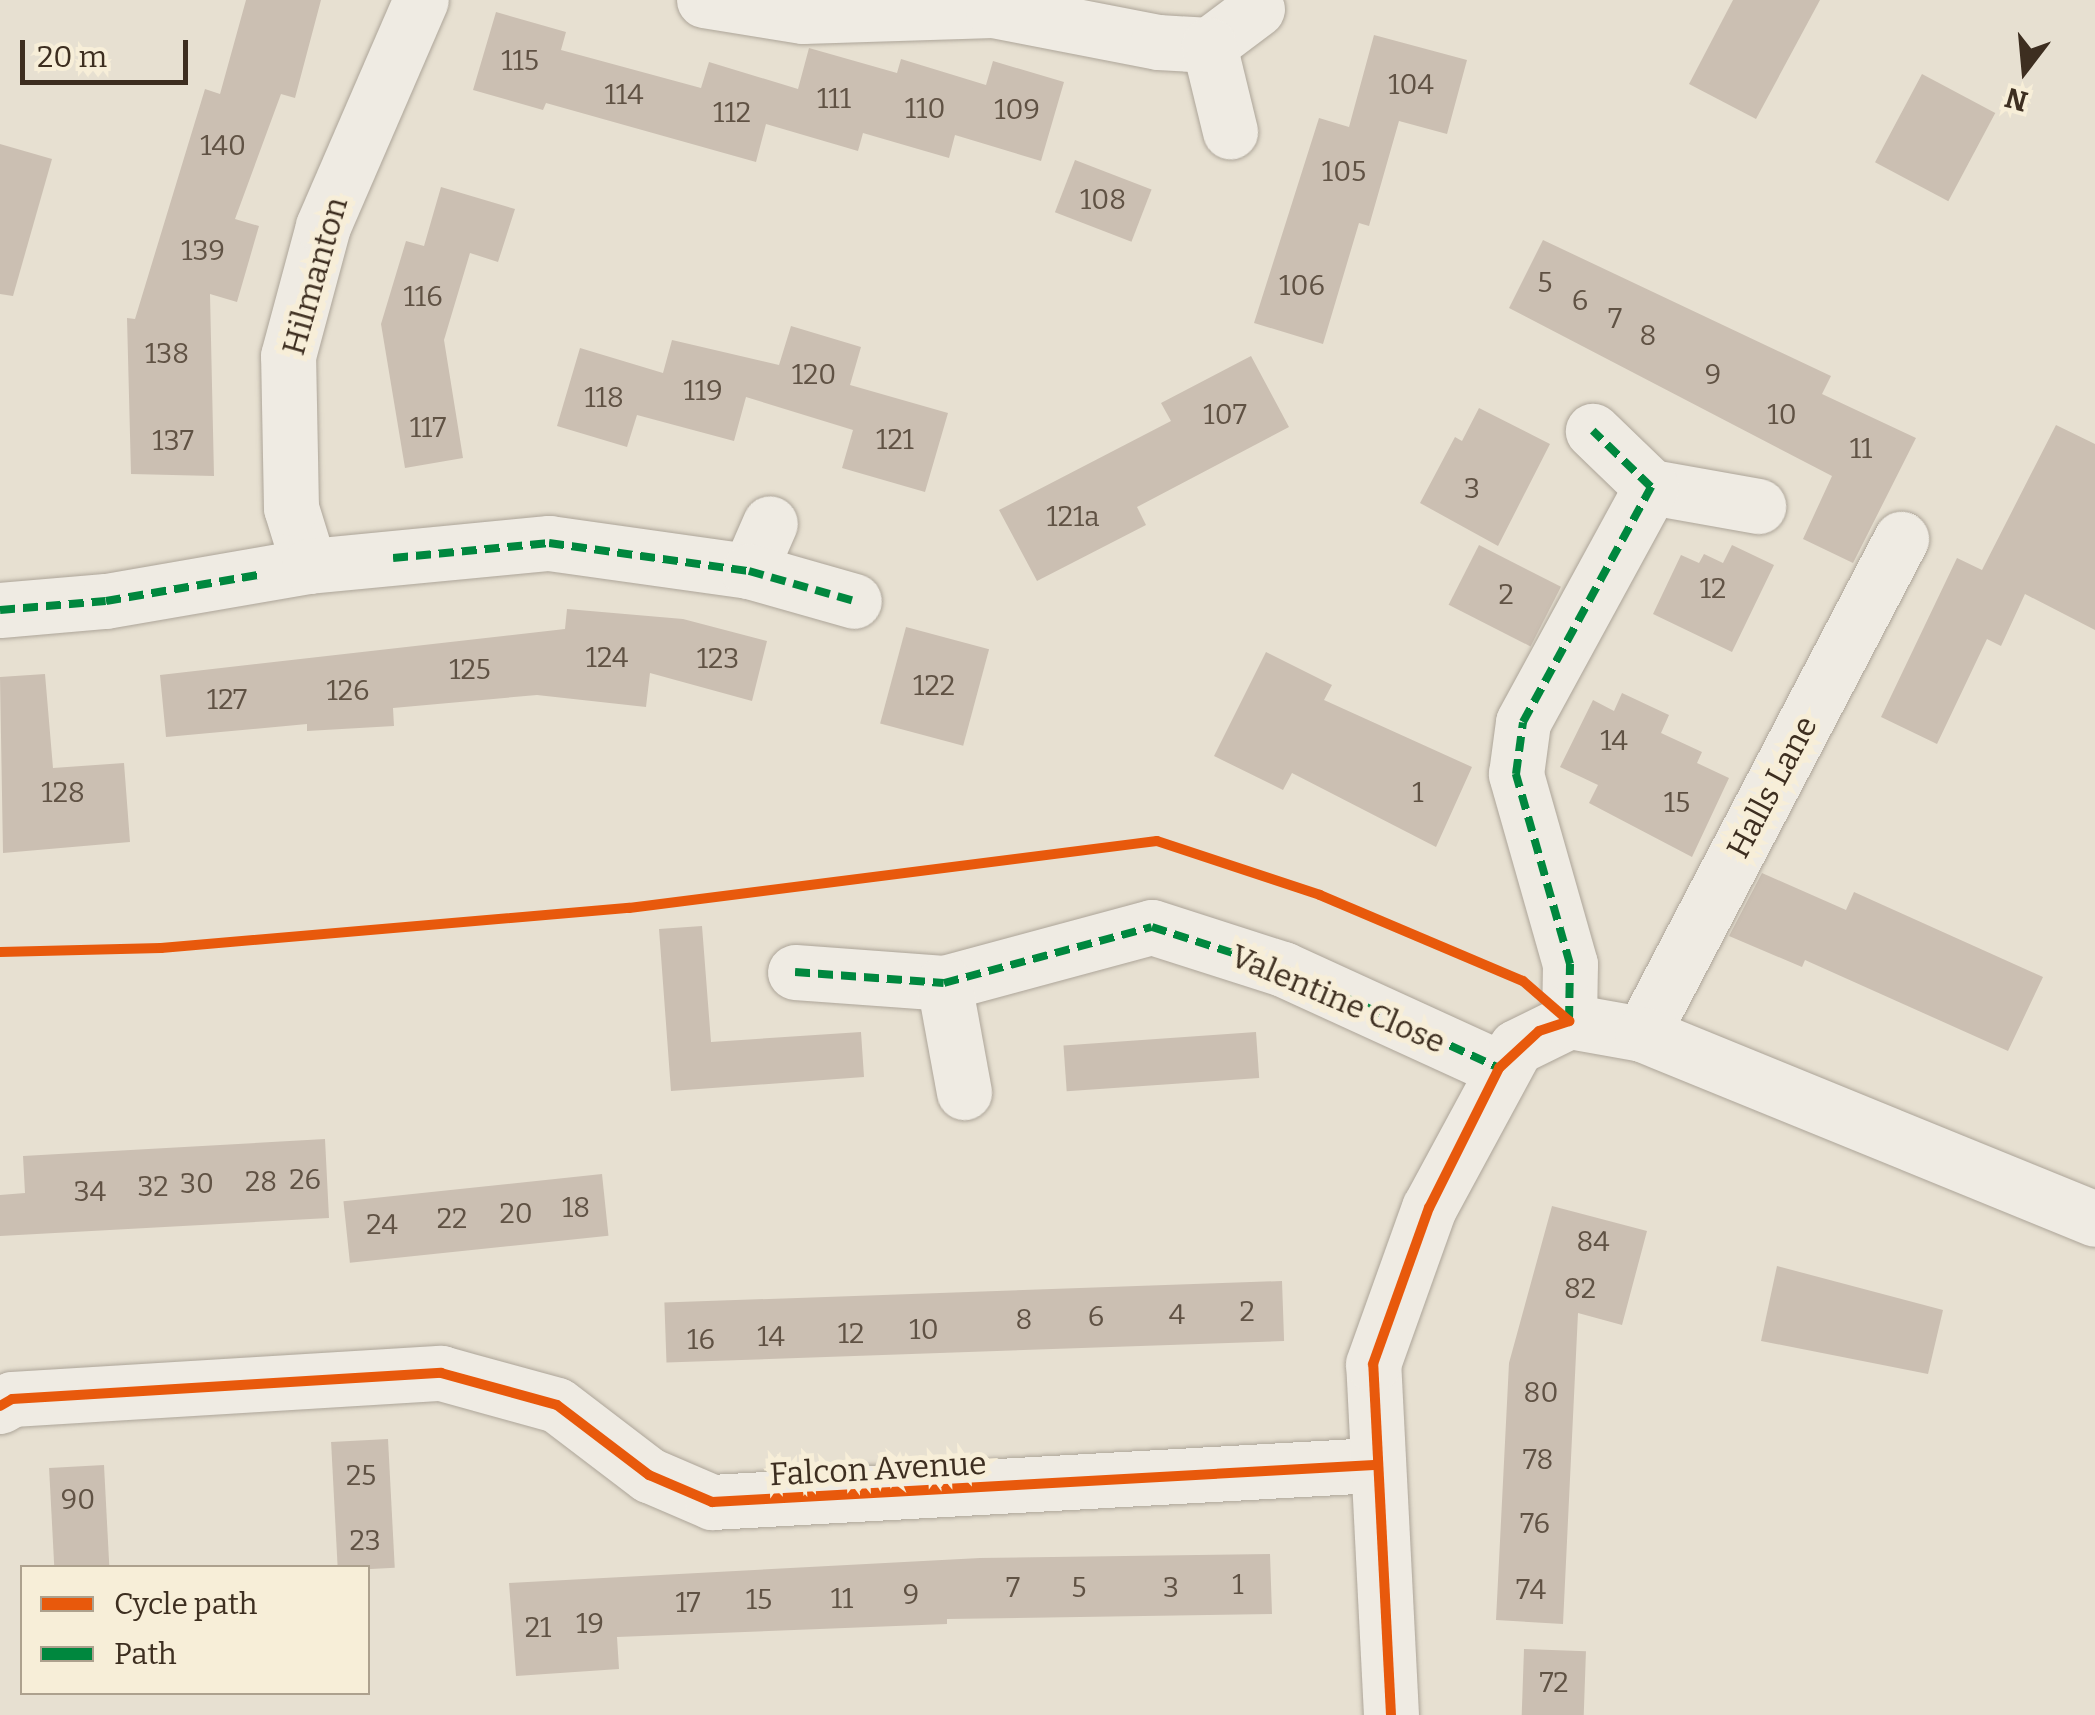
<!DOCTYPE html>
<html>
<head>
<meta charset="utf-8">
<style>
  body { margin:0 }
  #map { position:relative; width:2095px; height:1715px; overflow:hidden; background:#e7e0d1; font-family:Bitter,serif }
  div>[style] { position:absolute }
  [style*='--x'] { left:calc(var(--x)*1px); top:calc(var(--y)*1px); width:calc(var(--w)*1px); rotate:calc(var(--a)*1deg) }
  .building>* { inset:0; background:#cbbfb2; transform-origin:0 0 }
  .roads { filter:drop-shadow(0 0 2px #ada599) drop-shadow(0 0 2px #ada599) }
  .minor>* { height:55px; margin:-27.5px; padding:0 27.5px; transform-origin:27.5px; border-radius:27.5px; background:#efebe3 }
  .quiet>* { height:8px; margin-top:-4px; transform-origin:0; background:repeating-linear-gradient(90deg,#00873e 0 15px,transparent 0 23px) }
  .cycleway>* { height:10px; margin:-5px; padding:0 5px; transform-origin:5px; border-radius:5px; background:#e8590c }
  span { translate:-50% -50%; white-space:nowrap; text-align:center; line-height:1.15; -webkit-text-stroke:10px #f7eed8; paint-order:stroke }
  .number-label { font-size:28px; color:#605244 }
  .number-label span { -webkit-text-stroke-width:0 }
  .street-label { font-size:32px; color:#3d2e20 }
  .legend { position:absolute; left:20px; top:1565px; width:350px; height:130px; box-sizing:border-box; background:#f7eed8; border:2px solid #ada18e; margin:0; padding:12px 18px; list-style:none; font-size:30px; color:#3d2e20 }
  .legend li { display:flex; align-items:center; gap:20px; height:50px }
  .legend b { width:50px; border:2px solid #ada18e }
  .north { position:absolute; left:1975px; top:20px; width:100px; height:100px; -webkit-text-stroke:8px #f7eed8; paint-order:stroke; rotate:196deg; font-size:28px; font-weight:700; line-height:40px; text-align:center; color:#3d2e20 }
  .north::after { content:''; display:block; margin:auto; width:35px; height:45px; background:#3d2e20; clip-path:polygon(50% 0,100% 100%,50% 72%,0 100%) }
  .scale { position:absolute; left:20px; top:40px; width:168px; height:45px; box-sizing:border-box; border:5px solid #3d2e20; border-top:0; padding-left:12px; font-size:30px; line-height:35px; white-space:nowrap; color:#3d2e20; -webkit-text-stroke:8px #f7eed8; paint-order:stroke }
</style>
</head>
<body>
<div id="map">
  <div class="building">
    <i style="clip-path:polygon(246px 0,321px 0,295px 98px,281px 94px,235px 219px,259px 226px,237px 302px,210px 294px,214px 476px,131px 474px,127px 318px,135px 319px,205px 89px,220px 94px)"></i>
    <i style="clip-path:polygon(1733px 0,1820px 0,1756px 119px,1689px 84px)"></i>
    <i style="clip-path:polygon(496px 12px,566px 32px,561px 50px,701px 88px,709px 62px,798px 89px,809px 48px,897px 73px,901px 59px,986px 85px,993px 61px,1064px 82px,1041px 161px,955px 135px,949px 158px,863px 133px,858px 151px,766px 124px,756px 162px,546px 103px,543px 110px,473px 90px)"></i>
    <i style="clip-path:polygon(1374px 35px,1467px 60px,1447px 134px,1399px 121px,1369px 226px,1359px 223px,1323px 344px,1254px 323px,1319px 118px,1349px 127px)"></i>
    <i style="left:1922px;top:74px;width:83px;height:100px;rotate:28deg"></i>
    <i style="clip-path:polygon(0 144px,52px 159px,13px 296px,0 294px)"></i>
    <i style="left:1075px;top:160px;width:82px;height:56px;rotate:21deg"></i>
    <i style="clip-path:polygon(441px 187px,515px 209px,498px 262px,470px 253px,444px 340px,463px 458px,405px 468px,381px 324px,406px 241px,424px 246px)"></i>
    <i style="clip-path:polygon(1543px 240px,1831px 376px,1822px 394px,1916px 438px,1853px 563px,1803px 539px,1832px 476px,1509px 308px)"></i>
    <i style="clip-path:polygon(791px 326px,861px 347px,850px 385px,948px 413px,925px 492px,842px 468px,853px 430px,746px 397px,734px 441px,637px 415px,627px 447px,557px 426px,580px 348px,663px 373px,672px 340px,779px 365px)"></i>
    <i style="clip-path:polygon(1251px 356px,1289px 427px,1137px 507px,1146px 525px,1037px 581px,999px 510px,1171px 421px,1161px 403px)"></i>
    <i style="clip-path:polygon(1479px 408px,1550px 444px,1498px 546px,1420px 503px,1455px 437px,1462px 441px)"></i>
    <i style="clip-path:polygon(2056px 425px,2095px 444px,2095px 630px,2025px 594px,2001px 646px,1987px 639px,1937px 744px,1881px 717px,1957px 558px,1982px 570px)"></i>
    <i style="left:1479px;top:545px;width:92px;height:67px;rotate:27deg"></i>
    <i style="clip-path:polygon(1732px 545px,1774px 565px,1732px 652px,1653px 614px,1681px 555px,1699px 563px,1704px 554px,1723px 563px)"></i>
    <i style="clip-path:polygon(567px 609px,683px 619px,767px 641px,752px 701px,650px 673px,646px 707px,537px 695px,393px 708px,394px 726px,307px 731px,307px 724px,166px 737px,160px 675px,565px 629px)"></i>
    <i style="left:906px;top:627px;width:86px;height:100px;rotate:15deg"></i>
    <i style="clip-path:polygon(1266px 652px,1332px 685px,1324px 700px,1472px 767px,1436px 847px,1292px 773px,1283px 790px,1214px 756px)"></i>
    <i style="clip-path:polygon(45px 674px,53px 768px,124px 763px,130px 842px,3px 853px,0 677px)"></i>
    <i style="clip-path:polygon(1622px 693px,1669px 715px,1661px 733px,1702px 752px,1697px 763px,1729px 778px,1692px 857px,1589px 803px,1598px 785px,1560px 767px,1593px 700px,1614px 711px)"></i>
    <i style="clip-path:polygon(1762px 873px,1846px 910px,1854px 892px,2043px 977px,2008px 1051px,1805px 960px,1802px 967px,1729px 936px)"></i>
    <i style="clip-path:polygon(702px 926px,711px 1042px,861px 1032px,864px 1077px,671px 1091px,659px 929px)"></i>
    <i style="left:1256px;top:1032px;width:46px;height:193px;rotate:86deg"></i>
    <i style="clip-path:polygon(325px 1139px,329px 1218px,0 1236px,0 1195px,25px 1193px,23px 1156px)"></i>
    <i style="left:602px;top:1174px;width:62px;height:260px;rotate:84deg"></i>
    <i style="clip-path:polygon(1552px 1206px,1647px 1231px,1622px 1325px,1578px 1313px,1563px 1624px,1496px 1620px,1509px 1363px)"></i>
    <i style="clip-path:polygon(1777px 1266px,1943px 1310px,1928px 1374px,1761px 1341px)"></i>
    <i style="left:1282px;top:1281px;width:60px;height:618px;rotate:88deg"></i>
    <i style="left:388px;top:1439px;width:129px;height:57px;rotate:87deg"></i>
    <i style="left:104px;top:1465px;width:103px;height:55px;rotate:87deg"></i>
    <i style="clip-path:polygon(1270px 1554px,1272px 1614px,947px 1619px,947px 1624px,617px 1637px,619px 1669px,516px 1676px,509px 1583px,980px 1558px)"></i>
    <i style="left:1524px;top:1649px;width:62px;height:66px;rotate:2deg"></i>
  </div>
  <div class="roads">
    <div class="minor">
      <i style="--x:704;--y:0;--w:100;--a:9.2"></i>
      <i style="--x:803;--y:16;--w:190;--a:-1.8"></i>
      <i style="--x:993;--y:10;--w:168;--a:11"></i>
      <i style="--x:1158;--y:42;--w:51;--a:3.4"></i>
      <i style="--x:1209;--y:45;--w:60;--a:-36.9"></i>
      <i style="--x:1209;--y:45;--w:89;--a:76.3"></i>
      <i style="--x:1651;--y:487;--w:109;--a:10.1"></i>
      <i style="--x:309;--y:566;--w:61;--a:-107.2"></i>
      <i style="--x:291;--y:508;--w:152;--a:-91.1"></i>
      <i style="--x:288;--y:356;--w:135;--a:-74.9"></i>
      <i style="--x:323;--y:226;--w:246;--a:-66.6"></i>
      <i style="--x:749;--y:571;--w:52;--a:-66.4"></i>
      <i style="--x:0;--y:610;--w:106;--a:-4.9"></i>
      <i style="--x:106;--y:601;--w:206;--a:-9.8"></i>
      <i style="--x:309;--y:566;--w:241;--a:-5.5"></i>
      <i style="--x:549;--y:543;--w:202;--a:8"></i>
      <i style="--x:749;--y:571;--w:109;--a:15.9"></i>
      <i style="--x:795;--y:972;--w:149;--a:4.2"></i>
      <i style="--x:944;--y:983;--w:215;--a:-15.1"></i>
      <i style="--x:1152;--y:927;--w:138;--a:17.8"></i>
      <i style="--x:1283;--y:969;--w:238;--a:24.6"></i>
      <i style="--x:944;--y:983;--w:111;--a:79.6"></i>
      <i style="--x:1569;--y:1021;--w:57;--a:-89"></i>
      <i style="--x:1570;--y:964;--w:198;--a:-105.9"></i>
      <i style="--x:1516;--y:774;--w:52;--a:-82.3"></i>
      <i style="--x:1523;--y:722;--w:268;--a:-61.4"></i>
      <i style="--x:1651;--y:487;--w:81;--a:-136"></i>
      <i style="--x:1642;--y:1034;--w:559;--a:-62.38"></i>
      <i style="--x:0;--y:1406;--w:14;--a:-30"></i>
      <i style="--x:12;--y:1399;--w:430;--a:-3.5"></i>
      <i style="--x:441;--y:1373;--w:120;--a:15.4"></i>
      <i style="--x:557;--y:1405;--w:116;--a:37.3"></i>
      <i style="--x:649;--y:1475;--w:69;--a:23.2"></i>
      <i style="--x:712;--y:1502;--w:663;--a:-3.2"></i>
      <i style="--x:1391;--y:1715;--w:351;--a:-92.9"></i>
      <i style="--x:1373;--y:1364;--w:166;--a:-70.3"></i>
      <i style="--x:1429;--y:1208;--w:183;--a:-61.6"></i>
      <i style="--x:1516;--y:1047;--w:59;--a:-26.1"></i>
      <i style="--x:1569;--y:1021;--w:74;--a:10.1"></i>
      <i style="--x:1642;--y:1034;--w:489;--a:22.2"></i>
    </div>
  </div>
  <div class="quiet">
    <i style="--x:393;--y:558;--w:157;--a:-5.5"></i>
    <i style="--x:549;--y:543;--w:202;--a:8"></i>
    <i style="--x:749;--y:571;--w:109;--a:15.9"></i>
    <i style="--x:0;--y:610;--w:106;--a:-4.9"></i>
    <i style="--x:106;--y:601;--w:154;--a:-9.7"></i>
    <i style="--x:795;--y:972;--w:149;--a:4.2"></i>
    <i style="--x:944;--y:983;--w:215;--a:-15.1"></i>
    <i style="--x:1152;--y:927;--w:138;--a:17.8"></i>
    <i style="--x:1283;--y:969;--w:238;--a:24.6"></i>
    <i style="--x:1569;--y:1021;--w:57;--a:-89"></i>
    <i style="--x:1570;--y:964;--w:198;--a:-105.9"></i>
    <i style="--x:1516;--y:774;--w:52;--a:-82.3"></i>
    <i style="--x:1523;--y:722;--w:268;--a:-61.4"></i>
    <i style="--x:1651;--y:487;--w:81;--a:-136"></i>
  </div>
  <div class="cycleway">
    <i style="--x:0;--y:952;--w:161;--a:-1.4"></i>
    <i style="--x:161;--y:948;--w:470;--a:-4.9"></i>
    <i style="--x:629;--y:908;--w:532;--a:-7.23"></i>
    <i style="--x:1157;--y:841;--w:172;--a:18.3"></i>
    <i style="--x:1320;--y:895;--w:220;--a:23"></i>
    <i style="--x:1523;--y:981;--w:61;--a:41"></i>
    <i style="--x:0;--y:1406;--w:14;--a:-30"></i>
    <i style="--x:12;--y:1399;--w:430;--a:-3.5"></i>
    <i style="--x:441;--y:1373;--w:120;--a:15.4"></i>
    <i style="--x:557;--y:1405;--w:116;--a:37.3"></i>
    <i style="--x:649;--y:1475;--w:69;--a:23.2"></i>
    <i style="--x:712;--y:1502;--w:663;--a:-3.2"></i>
    <i style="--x:1391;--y:1715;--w:351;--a:-92.9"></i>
    <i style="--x:1373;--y:1364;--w:166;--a:-70.3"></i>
    <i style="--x:1429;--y:1208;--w:157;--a:-63.4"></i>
    <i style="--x:1499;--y:1068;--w:54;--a:-42.8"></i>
    <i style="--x:1539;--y:1031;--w:32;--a:-18"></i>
  </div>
  <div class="number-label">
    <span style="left:520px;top:61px">115</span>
    <span style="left:1411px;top:85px">104</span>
    <span style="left:624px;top:95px">114</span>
    <span style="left:834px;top:99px">111</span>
    <span style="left:925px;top:109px">110</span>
    <span style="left:1017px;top:110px">109</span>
    <span style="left:732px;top:113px">112</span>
    <span style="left:223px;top:146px">140</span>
    <span style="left:1344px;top:172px">105</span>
    <span style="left:1103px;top:200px">108</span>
    <span style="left:203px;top:251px">139</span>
    <span style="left:1545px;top:283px">5</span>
    <span style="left:1302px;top:286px">106</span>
    <span style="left:423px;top:297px">116</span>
    <span style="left:1580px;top:301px">6</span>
    <span style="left:1615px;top:319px">7</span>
    <span style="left:1648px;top:336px">8</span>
    <span style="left:167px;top:354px">138</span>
    <span style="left:814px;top:375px">120</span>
    <span style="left:1713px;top:375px">9</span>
    <span style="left:703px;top:391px">119</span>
    <span style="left:604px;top:398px">118</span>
    <span style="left:1225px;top:415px">107</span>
    <span style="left:1782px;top:415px">10</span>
    <span style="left:428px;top:428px">117</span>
    <span style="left:895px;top:440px">121</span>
    <span style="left:173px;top:441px">137</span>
    <span style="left:1861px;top:449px">11</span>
    <span style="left:1472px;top:489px">3</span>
    <span style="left:1073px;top:517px">121a</span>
    <span style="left:1713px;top:589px">12</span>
    <span style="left:1506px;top:595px">2</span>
    <span style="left:607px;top:658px">124</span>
    <span style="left:718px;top:659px">123</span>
    <span style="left:470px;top:670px">125</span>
    <span style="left:934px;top:686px">122</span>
    <span style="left:348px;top:691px">126</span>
    <span style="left:227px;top:700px">127</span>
    <span style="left:1614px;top:741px">14</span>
    <span style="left:63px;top:793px">128</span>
    <span style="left:1418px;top:793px">1</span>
    <span style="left:1677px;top:803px">15</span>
    <span style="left:305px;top:1180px">26</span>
    <span style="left:261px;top:1182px">28</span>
    <span style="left:197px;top:1184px">30</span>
    <span style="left:153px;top:1187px">32</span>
    <span style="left:90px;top:1192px">34</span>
    <span style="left:576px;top:1208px">18</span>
    <span style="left:516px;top:1214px">20</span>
    <span style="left:452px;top:1219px">22</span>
    <span style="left:382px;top:1225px">24</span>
    <span style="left:1593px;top:1242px">84</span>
    <span style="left:1580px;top:1289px">82</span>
    <span style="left:1247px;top:1312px">2</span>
    <span style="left:1177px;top:1315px">4</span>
    <span style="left:1096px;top:1317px">6</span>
    <span style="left:1024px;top:1320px">8</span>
    <span style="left:924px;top:1330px">10</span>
    <span style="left:851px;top:1334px">12</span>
    <span style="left:771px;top:1337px">14</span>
    <span style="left:701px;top:1340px">16</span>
    <span style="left:1541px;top:1393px">80</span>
    <span style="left:1538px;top:1460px">78</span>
    <span style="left:361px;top:1476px">25</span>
    <span style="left:78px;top:1500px">90</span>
    <span style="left:1535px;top:1524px">76</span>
    <span style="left:365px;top:1541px">23</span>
    <span style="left:1238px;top:1585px">1</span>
    <span style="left:1013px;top:1588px">7</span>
    <span style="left:1079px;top:1588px">5</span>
    <span style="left:1171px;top:1588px">3</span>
    <span style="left:1531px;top:1590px">74</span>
    <span style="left:911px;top:1595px">9</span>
    <span style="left:842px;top:1599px">11</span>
    <span style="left:759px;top:1600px">15</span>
    <span style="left:688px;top:1603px">17</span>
    <span style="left:590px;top:1624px">19</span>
    <span style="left:538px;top:1628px">21</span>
    <span style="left:1554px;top:1683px">72</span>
  </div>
  <div class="street-label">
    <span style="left:315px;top:276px;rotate:-74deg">Hilmanton</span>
    <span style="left:1772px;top:787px;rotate:-62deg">Halls Lane</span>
    <span style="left:1338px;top:999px;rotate:23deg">Valentine Close</span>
    <span style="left:878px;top:1469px;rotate:-3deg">Falcon Avenue</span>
  </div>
  <ul class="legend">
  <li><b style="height:12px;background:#e8590c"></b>Cycle path</li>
  <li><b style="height:12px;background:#00873e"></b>Path</li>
  </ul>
  <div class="north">N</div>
  <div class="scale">20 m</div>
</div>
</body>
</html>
